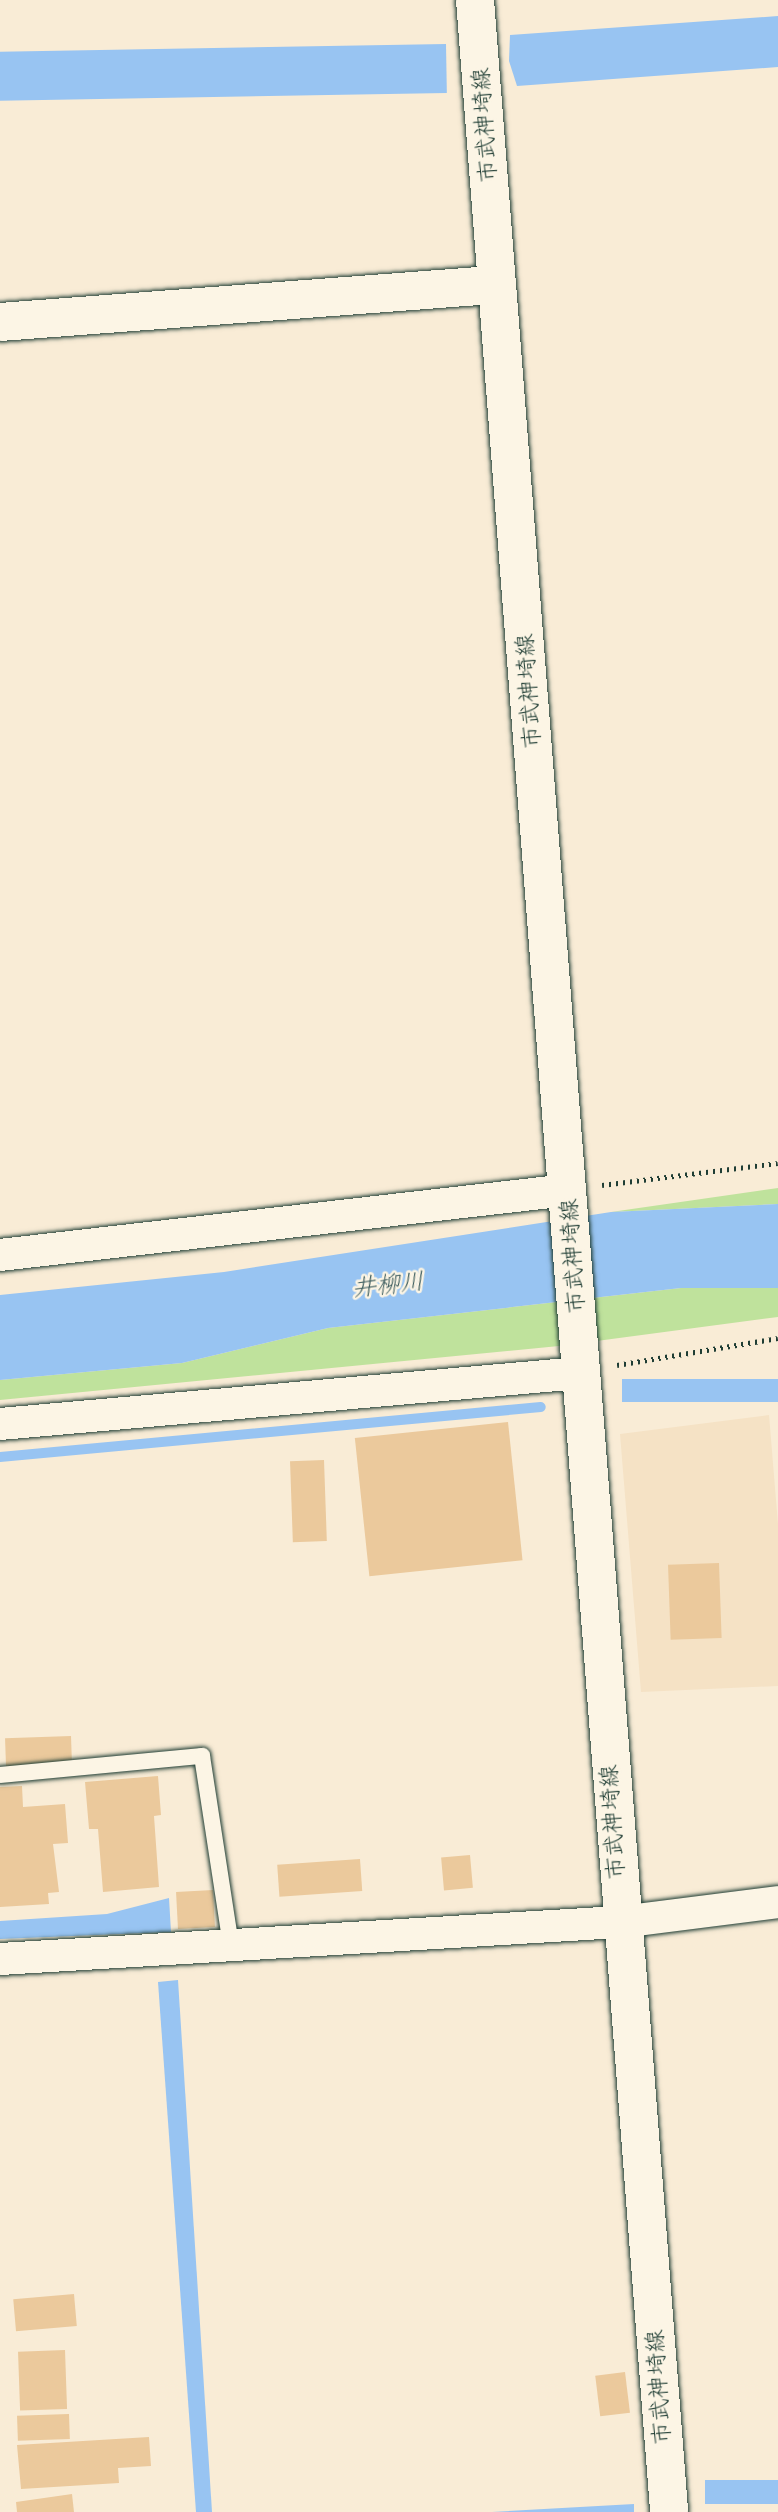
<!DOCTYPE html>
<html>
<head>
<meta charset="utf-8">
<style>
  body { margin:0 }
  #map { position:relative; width:778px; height:2512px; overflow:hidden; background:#f9ecd6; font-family:"Balsamiq Sans","Klee One",sans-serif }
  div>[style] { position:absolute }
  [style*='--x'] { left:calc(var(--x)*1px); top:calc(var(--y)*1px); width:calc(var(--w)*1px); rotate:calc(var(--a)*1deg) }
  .built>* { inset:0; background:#f5e2c5 }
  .green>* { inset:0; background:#bfe29c }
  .water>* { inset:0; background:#98c4f2; transform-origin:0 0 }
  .stream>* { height:10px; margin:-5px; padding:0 5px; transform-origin:5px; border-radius:5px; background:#98c4f2 }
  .building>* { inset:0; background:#ebc99c; transform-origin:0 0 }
  .path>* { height:4.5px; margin-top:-2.25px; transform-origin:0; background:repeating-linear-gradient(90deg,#1f3d34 0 2px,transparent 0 7px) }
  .roads { filter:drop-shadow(0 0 2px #1f3d34) drop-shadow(0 0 2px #1f3d34) }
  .service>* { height:16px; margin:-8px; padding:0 8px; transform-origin:8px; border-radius:8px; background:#fcf5e5 }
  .minor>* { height:32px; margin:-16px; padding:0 16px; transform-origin:16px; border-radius:16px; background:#fcf5e5 }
  .tertiary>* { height:38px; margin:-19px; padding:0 19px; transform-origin:19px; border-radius:19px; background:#fcf5e5 }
  .secondary>* { height:38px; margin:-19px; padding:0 19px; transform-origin:19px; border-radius:19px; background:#fcf5e5 }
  span { translate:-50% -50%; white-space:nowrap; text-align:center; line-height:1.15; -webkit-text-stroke:5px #fcf5e5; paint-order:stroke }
  .street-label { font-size:23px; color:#1f3d34 }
  .water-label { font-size:24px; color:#37585a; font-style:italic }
</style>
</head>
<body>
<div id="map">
  <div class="built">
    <i style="clip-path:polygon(769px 1415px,778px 1524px,778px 1686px,641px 1692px,620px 1434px)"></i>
  </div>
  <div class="green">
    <i style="clip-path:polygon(778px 1188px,778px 1204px,611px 1212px)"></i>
    <i style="clip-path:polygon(681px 1288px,778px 1288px,778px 1317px,559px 1346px,0 1400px,0 1380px,182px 1363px,328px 1328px)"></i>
  </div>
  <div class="water">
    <i style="clip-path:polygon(778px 16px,778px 67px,517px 86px,509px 61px,510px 35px)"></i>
    <i style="left:446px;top:44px;width:49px;height:447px;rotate:89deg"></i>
    <i style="clip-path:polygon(778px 1204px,778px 1288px,681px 1288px,328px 1328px,182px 1363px,0 1380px,0 1295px,224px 1272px,611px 1212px)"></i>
    <i style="left:778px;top:1379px;width:23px;height:156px;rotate:90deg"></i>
    <i style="clip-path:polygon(169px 1898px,171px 1932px,0 1939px,0 1921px,107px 1914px)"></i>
    <i style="clip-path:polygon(178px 1980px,212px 2512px,196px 2512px,158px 1982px)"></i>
    <i style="left:778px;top:2480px;width:24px;height:73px;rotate:90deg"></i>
    <i style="clip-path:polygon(634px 2504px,634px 2512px,492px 2512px)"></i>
  </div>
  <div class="stream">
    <i style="--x:0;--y:1457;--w:543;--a:-5.28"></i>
  </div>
  <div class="building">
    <i style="left:508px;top:1422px;width:139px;height:154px;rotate:84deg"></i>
    <i style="left:324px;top:1460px;width:81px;height:34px;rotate:88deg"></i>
    <i style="left:719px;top:1563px;width:75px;height:51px;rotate:88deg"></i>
    <i style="left:71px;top:1736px;width:30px;height:66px;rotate:88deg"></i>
    <i style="clip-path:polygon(158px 1776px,161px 1815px,154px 1816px,159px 1887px,103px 1892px,98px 1829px,89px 1829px,85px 1782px)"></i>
    <i style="clip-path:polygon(22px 1786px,23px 1807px,65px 1804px,68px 1843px,53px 1844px,59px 1892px,48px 1893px,49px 1904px,0 1907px,0 1787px)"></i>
    <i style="left:470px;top:1855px;width:33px;height:29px;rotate:85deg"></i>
    <i style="left:360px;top:1859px;width:32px;height:83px;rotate:86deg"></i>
    <i style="left:213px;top:1890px;width:37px;height:37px;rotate:87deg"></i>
    <i style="left:74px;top:2294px;width:32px;height:61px;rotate:85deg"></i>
    <i style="left:65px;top:2350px;width:59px;height:47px;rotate:88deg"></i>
    <i style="left:625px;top:2372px;width:41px;height:30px;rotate:83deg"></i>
    <i style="left:69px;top:2414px;width:25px;height:52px;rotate:88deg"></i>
    <i style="clip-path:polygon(149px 2437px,151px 2466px,118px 2468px,119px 2483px,21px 2489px,17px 2445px)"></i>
    <i style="clip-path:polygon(72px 2494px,74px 2512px,17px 2512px,16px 2502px)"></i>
  </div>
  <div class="path">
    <i style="--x:602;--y:1185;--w:177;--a:-7.1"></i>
    <i style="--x:617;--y:1365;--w:163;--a:-9.5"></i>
  </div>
  <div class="roads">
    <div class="service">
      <i style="--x:0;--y:1775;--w:203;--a:-5.4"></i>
      <i style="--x:202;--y:1756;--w:191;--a:81.3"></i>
    </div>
    <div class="minor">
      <i style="--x:0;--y:1255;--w:572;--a:-6.53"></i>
      <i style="--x:0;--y:1424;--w:582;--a:-5.03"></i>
      <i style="--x:0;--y:1959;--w:621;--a:-3.42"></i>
      <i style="--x:620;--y:1922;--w:159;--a:-7.2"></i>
    </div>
    <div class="tertiary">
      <i style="--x:0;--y:322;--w:498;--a:-4.3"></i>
    </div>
    <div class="secondary">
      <i style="--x:475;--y:0;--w:2519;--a:85.58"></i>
    </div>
  </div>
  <div class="street-label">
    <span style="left:485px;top:125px;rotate:-94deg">市武神埼線</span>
    <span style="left:529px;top:691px;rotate:-94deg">市武神埼線</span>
    <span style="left:573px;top:1256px;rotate:-94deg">市武神埼線</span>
    <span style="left:613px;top:1822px;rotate:-94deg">市武神埼線</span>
    <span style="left:659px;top:2387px;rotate:-94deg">市武神埼線</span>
  </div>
  <div class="water-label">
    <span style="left:388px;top:1285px;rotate:-6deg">井柳川</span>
  </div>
</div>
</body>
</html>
